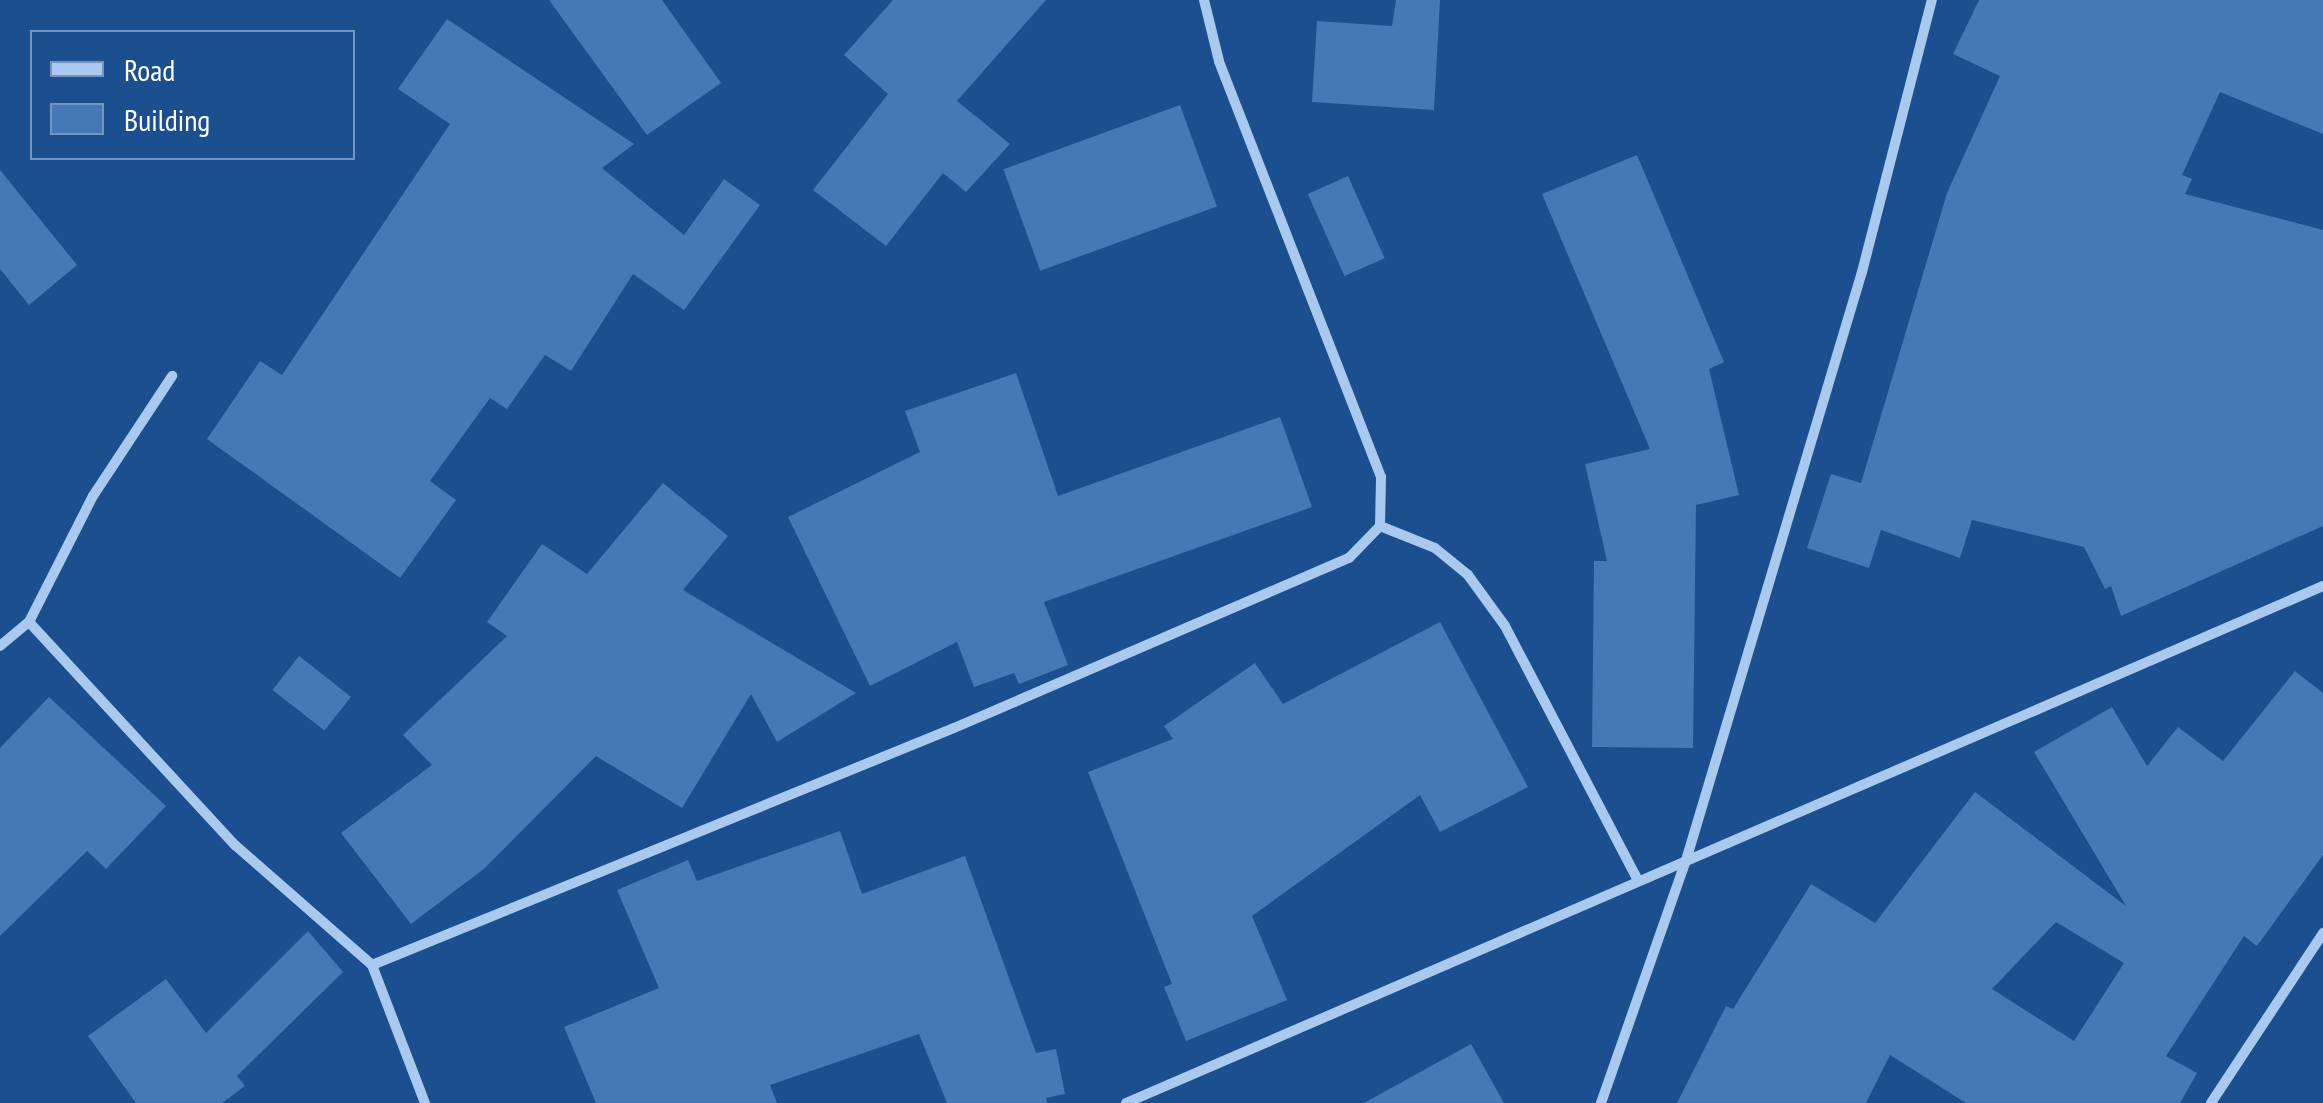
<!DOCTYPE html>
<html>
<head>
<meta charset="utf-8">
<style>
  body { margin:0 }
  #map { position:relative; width:2323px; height:1103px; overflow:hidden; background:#1b4f8f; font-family:"PT Sans Narrow",sans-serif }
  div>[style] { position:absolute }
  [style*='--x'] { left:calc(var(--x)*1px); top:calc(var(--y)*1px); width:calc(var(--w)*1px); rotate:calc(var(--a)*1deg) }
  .building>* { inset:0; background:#4478b7; transform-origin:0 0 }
  .minor>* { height:10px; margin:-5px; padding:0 5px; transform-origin:5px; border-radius:5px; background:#a9c9ee }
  span { translate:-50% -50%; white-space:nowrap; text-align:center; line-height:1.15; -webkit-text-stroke:8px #1b4f8f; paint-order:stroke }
  .legend { position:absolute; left:30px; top:30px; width:325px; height:130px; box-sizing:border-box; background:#1b4f8f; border:2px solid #7695bc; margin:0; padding:12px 18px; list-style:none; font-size:30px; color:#fff }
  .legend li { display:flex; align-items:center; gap:20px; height:50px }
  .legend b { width:50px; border:2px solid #7695bc }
</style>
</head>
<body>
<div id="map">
  <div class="building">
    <i style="clip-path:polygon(549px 0,662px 0,721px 83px,647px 135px)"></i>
    <i style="clip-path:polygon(893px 0,1046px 0,957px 101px,1010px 144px,966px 192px,943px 173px,886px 246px,813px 190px,888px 94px,844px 55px)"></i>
    <i style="clip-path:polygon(1396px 0,1440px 0,1434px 110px,1312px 102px,1317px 21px,1392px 26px)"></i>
    <i style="clip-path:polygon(1979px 0,2323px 0,2323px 134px,2220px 92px,2182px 175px,2192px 179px,2185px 194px,2323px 230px,2323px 526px,2121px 616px,2111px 586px,2105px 589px,2084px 547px,1972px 520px,1960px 558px,1881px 530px,1869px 568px,1807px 548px,1831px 474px,1861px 483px,1947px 193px,2000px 76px,1953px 54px)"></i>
    <i style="clip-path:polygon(447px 19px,634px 144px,602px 168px,684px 235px,724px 179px,760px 205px,684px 310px,633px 274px,571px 371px,545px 355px,507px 409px,490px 398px,430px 481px,456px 500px,400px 578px,207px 439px,260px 361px,282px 375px,450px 124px,398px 89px)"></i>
    <i style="left:1180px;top:105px;width:108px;height:188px;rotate:70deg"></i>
    <i style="clip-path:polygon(1637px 155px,1724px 362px,1709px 369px,1739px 495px,1696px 505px,1693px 748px,1592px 747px,1594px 561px,1607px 561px,1585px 464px,1650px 449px,1542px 194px)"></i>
    <i style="clip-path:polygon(0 170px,77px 265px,29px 305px,0 269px)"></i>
    <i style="left:1348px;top:176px;width:90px;height:44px;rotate:66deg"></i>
    <i style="clip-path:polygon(1016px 373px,1058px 496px,1280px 417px,1312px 507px,1044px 602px,1068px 665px,1019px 684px,1014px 673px,974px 687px,957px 642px,870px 686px,788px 517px,920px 452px,905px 411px)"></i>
    <i style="clip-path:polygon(663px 483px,728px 536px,683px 590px,856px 693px,777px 742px,751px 694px,682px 808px,596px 756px,485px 868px,411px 924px,341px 833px,432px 765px,403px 735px,507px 636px,487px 622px,542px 544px,587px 574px)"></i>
    <i style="clip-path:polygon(1440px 622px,1528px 787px,1440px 832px,1420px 795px,1252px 916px,1287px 1000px,1186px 1041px,1164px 987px,1172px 984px,1088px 772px,1173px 739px,1164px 726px,1255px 663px,1283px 704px)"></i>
    <i style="left:299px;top:656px;width:66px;height:43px;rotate:38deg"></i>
    <i style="clip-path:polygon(evenodd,2295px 671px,2323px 693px,2323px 855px,2257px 946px,2244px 936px,2166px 1056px,2197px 1073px,2180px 1103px,1966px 1103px,1890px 1055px,1866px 1103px,1677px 1103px,1726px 1006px,1733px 1009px,1811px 884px,1875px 923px,1975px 792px,2126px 906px,2034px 752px,2112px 707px,2147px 766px,2178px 727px,2223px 761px,2295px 671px,2056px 922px,2124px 963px,2074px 1041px,1992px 989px,2056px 922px)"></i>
    <i style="clip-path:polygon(49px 697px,166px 806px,106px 869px,87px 851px,0 936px,0 748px)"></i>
    <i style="clip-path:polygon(840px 831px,862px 894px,965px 856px,1036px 1053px,1056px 1049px,1065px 1094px,1046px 1098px,1047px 1103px,947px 1103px,919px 1034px,770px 1085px,777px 1103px,596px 1103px,564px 1027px,659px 988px,617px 890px,688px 860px,697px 881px)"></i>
    <i style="clip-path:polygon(308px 931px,343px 972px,237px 1076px,245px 1086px,222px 1103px,136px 1103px,88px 1036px,166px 979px,206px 1033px)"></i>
    <i style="clip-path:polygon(1471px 1044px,1504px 1103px,1364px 1103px)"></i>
  </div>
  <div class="minor">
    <i style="--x:1380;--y:526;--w:59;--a:21.8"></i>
    <i style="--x:1435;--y:548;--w:43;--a:39.3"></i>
    <i style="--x:1468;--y:575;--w:63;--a:54"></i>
    <i style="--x:1505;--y:626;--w:285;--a:62.4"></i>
    <i style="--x:29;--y:622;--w:304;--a:47.3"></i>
    <i style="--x:235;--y:845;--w:182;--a:41.2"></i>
    <i style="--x:372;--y:965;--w:148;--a:69"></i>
    <i style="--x:0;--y:646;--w:38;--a:-40"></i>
    <i style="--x:29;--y:622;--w:141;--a:-63.1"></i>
    <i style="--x:93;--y:496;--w:144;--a:-56.6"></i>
    <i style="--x:372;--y:965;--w:628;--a:-22.16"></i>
    <i style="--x:954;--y:728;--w:430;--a:-23.3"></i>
    <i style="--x:1349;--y:558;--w:45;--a:-45.9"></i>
    <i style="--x:1380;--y:526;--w:49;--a:-88.8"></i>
    <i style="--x:1381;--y:477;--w:446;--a:-111.3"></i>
    <i style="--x:1219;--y:61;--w:63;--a:-103.8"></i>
    <i style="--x:1126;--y:1103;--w:1304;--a:-23.36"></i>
    <i style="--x:1601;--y:1103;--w:261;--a:-70.7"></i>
    <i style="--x:1687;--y:857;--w:611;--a:-73.35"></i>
    <i style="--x:1862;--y:272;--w:281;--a:-75.6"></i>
    <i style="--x:2211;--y:1103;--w:204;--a:-56.6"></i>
  </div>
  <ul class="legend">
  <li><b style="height:12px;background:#a9c9ee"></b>Road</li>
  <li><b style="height:28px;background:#4478b7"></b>Building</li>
  </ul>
</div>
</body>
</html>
